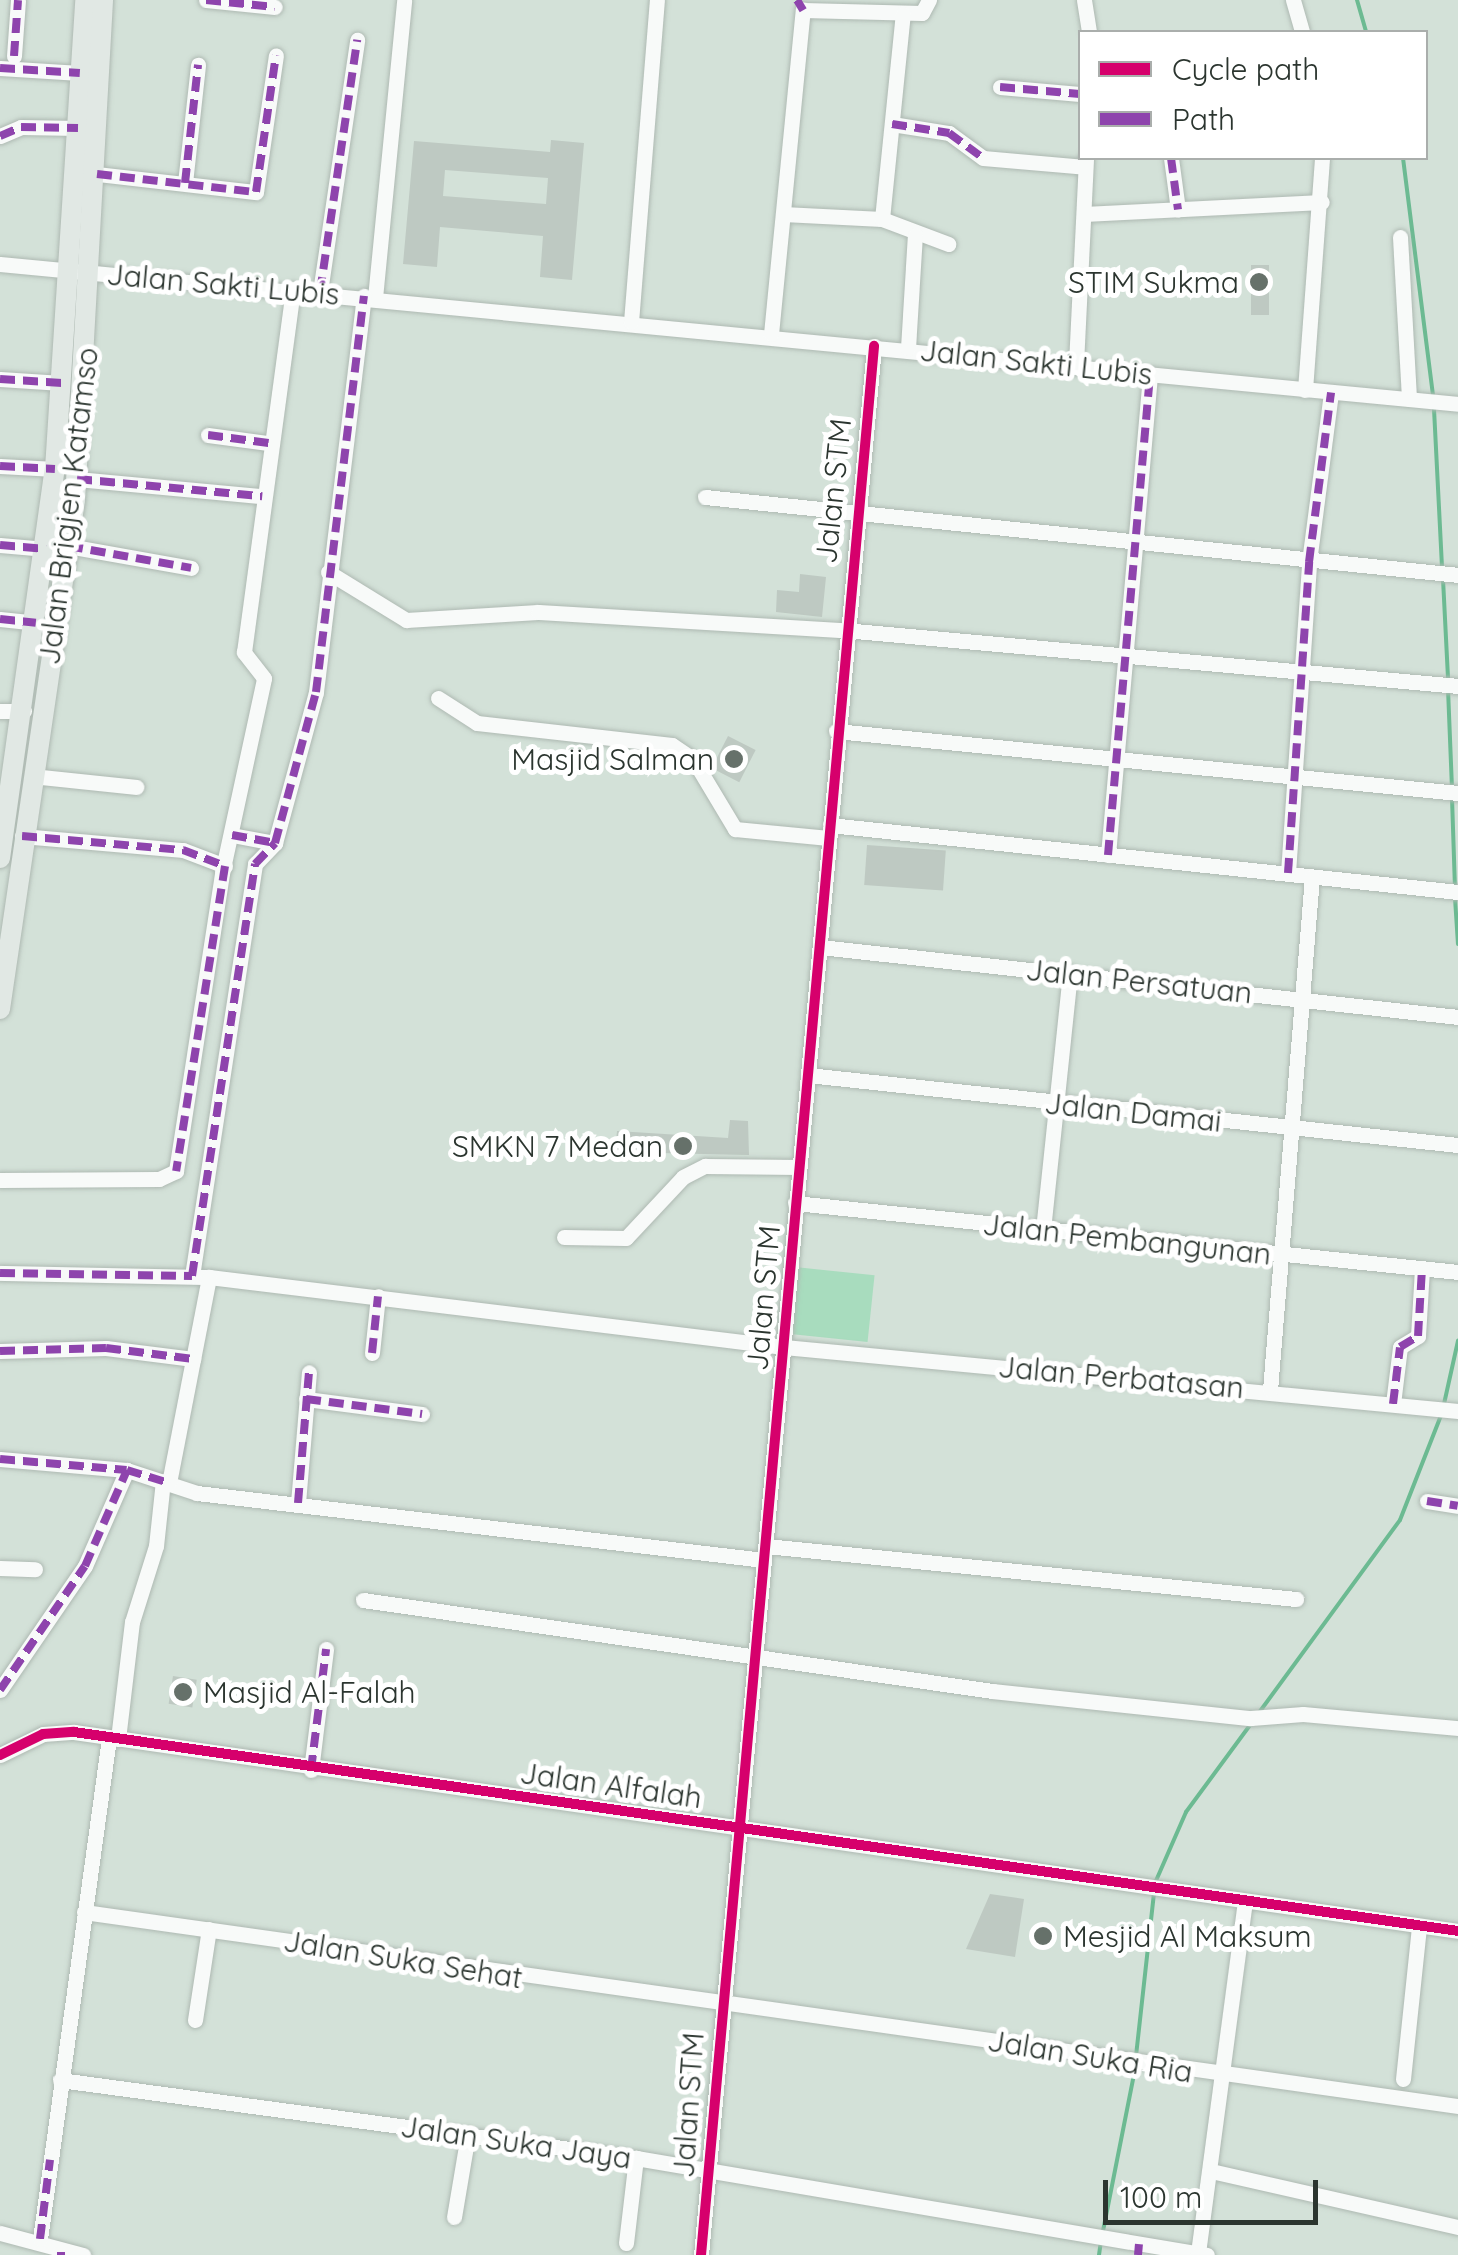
<!DOCTYPE html>
<html>
<head>
<meta charset="utf-8">
<style>
  body { margin:0 }
  #map { position:relative; width:1458px; height:2255px; overflow:hidden; background:#d3e1d8; font-family:Quicksand,sans-serif }
  div>[style] { position:absolute }
  [style*='--x'] { left:calc(var(--x)*1px); top:calc(var(--y)*1px); width:calc(var(--w)*1px); rotate:calc(var(--a)*1deg) }
  .green>* { inset:0; background:#a8dcbe; transform-origin:0 0 }
  .stream>* { height:4px; margin:-2px; padding:0 2px; transform-origin:2px; border-radius:2px; background:#6cba92 }
  .building>* { inset:0; background:#bec9c2; transform-origin:0 0 }
  .roads { filter:drop-shadow(0 0 2px #aeb9b2) drop-shadow(0 0 2px #aeb9b2) }
  .minor>* { height:15px; margin:-7.5px; padding:0 7.5px; transform-origin:7.5px; border-radius:7.5px; background:#f8faf9 }
  .major>* { height:20px; margin:-10px; padding:0 10px; transform-origin:10px; border-radius:10px; background:#e1e8e4 }
  .quiet>* { height:8px; margin-top:-4px; transform-origin:0; background:repeating-linear-gradient(90deg,#8e44ad 0 15px,transparent 0 23px) }
  .cycleway>* { height:10px; margin:-5px; padding:0 5px; transform-origin:5px; border-radius:5px; background:#d6006c }
  .dots>* { width:28px; height:28px; translate:-50% -50%; box-sizing:border-box; border:5px solid #fff; border-radius:50% }
  span { translate:-50% -50%; white-space:nowrap; text-align:center; line-height:1.15; -webkit-text-stroke:10px #fff; paint-order:stroke }
  .poi-label { font-size:30px; color:#2b352f }
  .right { translate:-100% -50%; text-align:right }
  .left { translate:0 -50%; text-align:left }
  .street-label { font-size:30px; color:#2b352f }
  .legend { position:absolute; left:1078px; top:30px; width:350px; height:130px; box-sizing:border-box; background:#fff; border:2px solid #aaaeac; margin:0; padding:12px 18px; list-style:none; font-size:30px; color:#2b352f }
  .legend li { display:flex; align-items:center; gap:20px; height:50px }
  .legend b { width:50px; border:2px solid #aaaeac }
  .scale { position:absolute; left:1103px; top:2180px; width:215px; height:45px; box-sizing:border-box; border:5px solid #2b352f; border-top:0; padding-left:12px; font-size:30px; line-height:35px; white-space:nowrap; color:#2b352f; -webkit-text-stroke:8px #fff; paint-order:stroke }
</style>
</head>
<body>
<div id="map">
  <div class="green">
    <i style="left:795px;top:1267px;width:80px;height:67px;rotate:6deg"></i>
  </div>
  <div class="stream">
    <i style="--x:1357;--y:0;--w:33;--a:74"></i>
    <i style="--x:1403;--y:158;--w:238;--a:82.8"></i>
    <i style="--x:1434;--y:409;--w:160;--a:87.1"></i>
    <i style="--x:1443;--y:579;--w:100;--a:87.1"></i>
    <i style="--x:1448;--y:689;--w:100;--a:87.7"></i>
    <i style="--x:1452;--y:798;--w:91;--a:88.1"></i>
    <i style="--x:1455;--y:898;--w:46;--a:86.3"></i>
    <i style="--x:1444;--y:1404;--w:65;--a:-77.5"></i>
    <i style="--x:1258;--y:1714;--w:240;--a:-53.8"></i>
    <i style="--x:1400;--y:1520;--w:115;--a:-68.6"></i>
    <i style="--x:1155;--y:1883;--w:77;--a:-66.4"></i>
    <i style="--x:1186;--y:1812;--w:113;--a:-53.6"></i>
    <i style="--x:1136;--y:2056;--w:165;--a:-83.7"></i>
    <i style="--x:1103;--y:2231;--w:169;--a:-78.8"></i>
    <i style="--x:1099;--y:2255;--w:15;--a:-82"></i>
  </div>
  <div class="building">
    <i style="clip-path:polygon(evenodd,551px 140px,584px 143px,572px 280px,540px 277px,543px 236px,440px 227px,437px 267px,403px 264px,414px 141px,550px 152px,551px 140px,445px 170px,548px 178px,546px 204px,443px 196px,445px 170px)"></i>
    <i style="left:1251px;top:265px;width:18px;height:50px"></i>
    <i style="clip-path:polygon(800px 574px,826px 577px,822px 617px,776px 612px,777px 590px,799px 592px)"></i>
    <i style="left:728px;top:736px;width:31px;height:36px;rotate:27deg"></i>
    <i style="left:867px;top:845px;width:79px;height:40px;rotate:4deg"></i>
    <i style="clip-path:polygon(730px 1120px,748px 1121px,749px 1155px,615px 1152px,617px 1131px,728px 1138px)"></i>
    <i style="left:173px;top:1676px;width:24px;height:28px;rotate:9deg"></i>
    <i style="clip-path:polygon(990px 1894px,1024px 1899px,1015px 1957px,966px 1949px)"></i>
  </div>
  <div class="roads">
    <div class="minor">
      <i style="--x:206;--y:0;--w:69;--a:5.8"></i>
      <i style="--x:1084;--y:0;--w:32;--a:81"></i>
      <i style="--x:1293;--y:0;--w:33;--a:74"></i>
      <i style="--x:803;--y:10;--w:119;--a:1.4"></i>
      <i style="--x:922;--y:13;--w:15;--a:-62"></i>
      <i style="--x:14;--y:56;--w:56;--a:-85.9"></i>
      <i style="--x:0;--y:68;--w:80;--a:3.6"></i>
      <i style="--x:1000;--y:87;--w:80;--a:5"></i>
      <i style="--x:892;--y:124;--w:58;--a:9"></i>
      <i style="--x:949;--y:133;--w:42;--a:36.3"></i>
      <i style="--x:983;--y:158;--w:102;--a:5"></i>
      <i style="--x:0;--y:136;--w:23;--a:-23"></i>
      <i style="--x:21;--y:127;--w:57;--a:1"></i>
      <i style="--x:1171;--y:158;--w:52;--a:82.3"></i>
      <i style="--x:97;--y:174;--w:160;--a:6.5"></i>
      <i style="--x:256;--y:192;--w:138;--a:-81.7"></i>
      <i style="--x:185;--y:183;--w:119;--a:-83.7"></i>
      <i style="--x:783;--y:214;--w:99;--a:2.9"></i>
      <i style="--x:882;--y:219;--w:71;--a:20.7"></i>
      <i style="--x:1084;--y:214;--w:238;--a:-2.9"></i>
      <i style="--x:882;--y:219;--w:206;--a:-84.2"></i>
      <i style="--x:1400;--y:237;--w:162;--a:86.8"></i>
      <i style="--x:0;--y:264;--w:1465;--a:5.48"></i>
      <i style="--x:320;--y:292;--w:255;--a:-81.6"></i>
      <i style="--x:375;--y:298;--w:299;--a:-84.4"></i>
      <i style="--x:631;--y:322;--w:323;--a:-85.4"></i>
      <i style="--x:771;--y:334;--w:326;--a:-84.4"></i>
      <i style="--x:908;--y:348;--w:113;--a:-86.5"></i>
      <i style="--x:1076;--y:364;--w:206;--a:-87.2"></i>
      <i style="--x:0;--y:379;--w:62;--a:3.7"></i>
      <i style="--x:1305;--y:390;--w:233;--a:-85.8"></i>
      <i style="--x:208;--y:435;--w:61;--a:7.6"></i>
      <i style="--x:0;--y:466;--w:55;--a:3.1"></i>
      <i style="--x:77;--y:479;--w:186;--a:5.3"></i>
      <i style="--x:705;--y:497;--w:757;--a:5.91"></i>
      <i style="--x:0;--y:545;--w:46;--a:5"></i>
      <i style="--x:68;--y:546;--w:125;--a:10.1"></i>
      <i style="--x:328;--y:572;--w:92;--a:31.6"></i>
      <i style="--x:406;--y:620;--w:132;--a:-3.5"></i>
      <i style="--x:538;--y:612;--w:307;--a:3.4"></i>
      <i style="--x:844;--y:630;--w:617;--a:5.21"></i>
      <i style="--x:0;--y:619;--w:36;--a:6"></i>
      <i style="--x:438;--y:698;--w:46;--a:32.7"></i>
      <i style="--x:477;--y:723;--w:196;--a:6.4"></i>
      <i style="--x:672;--y:745;--w:25;--a:34"></i>
      <i style="--x:693;--y:759;--w:82;--a:59"></i>
      <i style="--x:735;--y:829;--w:94;--a:5.5"></i>
      <i style="--x:0;--y:711;--w:24;--a:0"></i>
      <i style="--x:836;--y:731;--w:625;--a:5.69"></i>
      <i style="--x:32;--y:776;--w:105;--a:6"></i>
      <i style="--x:830;--y:825;--w:632;--a:6.09"></i>
      <i style="--x:232;--y:835;--w:44;--a:10.5"></i>
      <i style="--x:22;--y:836;--w:162;--a:5"></i>
      <i style="--x:183;--y:850;--w:45;--a:20.9"></i>
      <i style="--x:1108;--y:855;--w:483;--a:-85"></i>
      <i style="--x:1288;--y:873;--w:312;--a:-86.1"></i>
      <i style="--x:1309;--y:562;--w:171;--a:-82.6"></i>
      <i style="--x:820;--y:947;--w:642;--a:6.26"></i>
      <i style="--x:808;--y:1075;--w:654;--a:6.15"></i>
      <i style="--x:0;--y:1180;--w:159;--a:-0.4"></i>
      <i style="--x:159;--y:1179;--w:19;--a:-25"></i>
      <i style="--x:176;--y:1171;--w:302;--a:-81.2"></i>
      <i style="--x:222;--y:873;--w:199;--a:-77.8"></i>
      <i style="--x:264;--y:678;--w:33;--a:-128"></i>
      <i style="--x:244;--y:652;--w:366;--a:-82.3"></i>
      <i style="--x:795;--y:1203;--w:667;--a:5.94"></i>
      <i style="--x:1043;--y:1230;--w:259;--a:-84"></i>
      <i style="--x:564;--y:1237;--w:62;--a:0.9"></i>
      <i style="--x:626;--y:1238;--w:83;--a:-46.9"></i>
      <i style="--x:683;--y:1177;--w:25;--a:-27"></i>
      <i style="--x:705;--y:1166;--w:94;--a:0.6"></i>
      <i style="--x:0;--y:1273;--w:209;--a:1.1"></i>
      <i style="--x:209;--y:1277;--w:579;--a:6.94"></i>
      <i style="--x:784;--y:1347;--w:677;--a:5.42"></i>
      <i style="--x:192;--y:1276;--w:417;--a:-81.3"></i>
      <i style="--x:255;--y:864;--w:29;--a:-46"></i>
      <i style="--x:275;--y:843;--w:156;--a:-74.8"></i>
      <i style="--x:316;--y:692;--w:399;--a:-83.1"></i>
      <i style="--x:0;--y:1351;--w:106;--a:-1.6"></i>
      <i style="--x:106;--y:1348;--w:88;--a:7.2"></i>
      <i style="--x:372;--y:1353;--w:57;--a:-84"></i>
      <i style="--x:1270;--y:1390;--w:515;--a:-85.32"></i>
      <i style="--x:306;--y:1399;--w:117;--a:7.4"></i>
      <i style="--x:1393;--y:1404;--w:57;--a:-83"></i>
      <i style="--x:1400;--y:1347;--w:21;--a:-31"></i>
      <i style="--x:1418;--y:1336;--w:67;--a:-86.6"></i>
      <i style="--x:0;--y:1459;--w:127;--a:5"></i>
      <i style="--x:127;--y:1470;--w:74;--a:18.2"></i>
      <i style="--x:197;--y:1493;--w:571;--a:6.74"></i>
      <i style="--x:169;--y:1483;--w:210;--a:-79"></i>
      <i style="--x:1427;--y:1501;--w:31;--a:9"></i>
      <i style="--x:298;--y:1503;--w:131;--a:-85.2"></i>
      <i style="--x:766;--y:1546;--w:533;--a:5.71"></i>
      <i style="--x:0;--y:1568;--w:35;--a:2"></i>
      <i style="--x:363;--y:1600;--w:636;--a:8.23"></i>
      <i style="--x:992;--y:1691;--w:260;--a:6"></i>
      <i style="--x:1251;--y:1718;--w:52;--a:-4.4"></i>
      <i style="--x:1303;--y:1714;--w:156;--a:5.2"></i>
      <i style="--x:0;--y:1690;--w:150;--a:-55.6"></i>
      <i style="--x:85;--y:1566;--w:105;--a:-66.4"></i>
      <i style="--x:118;--y:1739;--w:118;--a:-83.2"></i>
      <i style="--x:132;--y:1622;--w:80;--a:-72.5"></i>
      <i style="--x:156;--y:1546;--w:65;--a:-83.9"></i>
      <i style="--x:0;--y:1755;--w:48;--a:-26"></i>
      <i style="--x:43;--y:1734;--w:31;--a:-4"></i>
      <i style="--x:74;--y:1732;--w:1398;--a:8.18"></i>
      <i style="--x:311;--y:1770;--w:122;--a:-82.9"></i>
      <i style="--x:84;--y:1912;--w:1388;--a:8.04"></i>
      <i style="--x:195;--y:2020;--w:92;--a:-81.3"></i>
      <i style="--x:1403;--y:2079;--w:154;--a:-84"></i>
      <i style="--x:60;--y:2080;--w:581;--a:7.71"></i>
      <i style="--x:636;--y:2158;--w:579;--a:9.64"></i>
      <i style="--x:1211;--y:2171;--w:253;--a:12.8"></i>
      <i style="--x:454;--y:2217;--w:84;--a:-80.4"></i>
      <i style="--x:0;--y:2233;--w:86;--a:14.8"></i>
      <i style="--x:40;--y:2239;--w:506;--a:-82.16"></i>
      <i style="--x:626;--y:2243;--w:86;--a:-83.3"></i>
      <i style="--x:1198;--y:2253;--w:353;--a:-82.4"></i>
      <i style="--x:701;--y:2255;--w:1917;--a:-84.82"></i>
    </div>
    <div class="major">
      <i style="--x:0;--y:858;--w:393;--a:-82"></i>
      <i style="--x:55;--y:469;--w:470;--a:-86.3"></i>
      <i style="--x:0;--y:1009;--w:514;--a:-81.62"></i>
      <i style="--x:75;--y:500;--w:501;--a:-86.79"></i>
    </div>
  </div>
  <div class="quiet">
    <i style="--x:206;--y:0;--w:69;--a:5.8"></i>
    <i style="--x:797;--y:0;--w:12;--a:59"></i>
    <i style="--x:14;--y:56;--w:56;--a:-85.9"></i>
    <i style="--x:0;--y:68;--w:80;--a:3.6"></i>
    <i style="--x:1000;--y:87;--w:80;--a:5"></i>
    <i style="--x:892;--y:124;--w:58;--a:9"></i>
    <i style="--x:949;--y:133;--w:42;--a:36.3"></i>
    <i style="--x:0;--y:136;--w:23;--a:-23"></i>
    <i style="--x:21;--y:127;--w:57;--a:1"></i>
    <i style="--x:1171;--y:158;--w:52;--a:82.3"></i>
    <i style="--x:97;--y:174;--w:160;--a:6.5"></i>
    <i style="--x:256;--y:192;--w:138;--a:-81.7"></i>
    <i style="--x:185;--y:183;--w:119;--a:-83.7"></i>
    <i style="--x:320;--y:292;--w:255;--a:-81.6"></i>
    <i style="--x:0;--y:379;--w:62;--a:3.7"></i>
    <i style="--x:208;--y:435;--w:61;--a:7.6"></i>
    <i style="--x:0;--y:466;--w:55;--a:3.1"></i>
    <i style="--x:77;--y:479;--w:186;--a:5.3"></i>
    <i style="--x:0;--y:545;--w:46;--a:5"></i>
    <i style="--x:68;--y:546;--w:125;--a:10.1"></i>
    <i style="--x:0;--y:619;--w:36;--a:6"></i>
    <i style="--x:232;--y:835;--w:44;--a:10.5"></i>
    <i style="--x:22;--y:836;--w:162;--a:5"></i>
    <i style="--x:183;--y:850;--w:45;--a:20.9"></i>
    <i style="--x:225;--y:866;--w:309;--a:99.1"></i>
    <i style="--x:1108;--y:855;--w:483;--a:-85"></i>
    <i style="--x:1288;--y:873;--w:312;--a:-86.1"></i>
    <i style="--x:1309;--y:562;--w:171;--a:-82.6"></i>
    <i style="--x:0;--y:1273;--w:192;--a:0.9"></i>
    <i style="--x:192;--y:1276;--w:417;--a:-81.3"></i>
    <i style="--x:255;--y:864;--w:29;--a:-46"></i>
    <i style="--x:275;--y:843;--w:156;--a:-74.8"></i>
    <i style="--x:316;--y:692;--w:399;--a:-83.1"></i>
    <i style="--x:0;--y:1351;--w:106;--a:-1.6"></i>
    <i style="--x:106;--y:1348;--w:88;--a:7.2"></i>
    <i style="--x:372;--y:1353;--w:57;--a:-84"></i>
    <i style="--x:306;--y:1399;--w:117;--a:7.4"></i>
    <i style="--x:1393;--y:1404;--w:57;--a:-83"></i>
    <i style="--x:1400;--y:1347;--w:21;--a:-31"></i>
    <i style="--x:1418;--y:1336;--w:67;--a:-86.6"></i>
    <i style="--x:0;--y:1459;--w:127;--a:5"></i>
    <i style="--x:127;--y:1470;--w:44;--a:17.2"></i>
    <i style="--x:1427;--y:1501;--w:31;--a:9"></i>
    <i style="--x:298;--y:1503;--w:131;--a:-85.2"></i>
    <i style="--x:0;--y:1690;--w:150;--a:-55.6"></i>
    <i style="--x:85;--y:1566;--w:105;--a:-66.4"></i>
    <i style="--x:311;--y:1770;--w:122;--a:-82.9"></i>
    <i style="--x:40;--y:2239;--w:80;--a:-82.8"></i>
    <i style="--x:61;--y:2255;--w:3;--a:-90"></i>
    <i style="--x:1138;--y:2255;--w:11;--a:-85"></i>
  </div>
  <div class="cycleway">
    <i style="--x:0;--y:1755;--w:48;--a:-26"></i>
    <i style="--x:43;--y:1734;--w:31;--a:-4"></i>
    <i style="--x:74;--y:1732;--w:1398;--a:8.18"></i>
    <i style="--x:701;--y:2255;--w:1917;--a:-84.82"></i>
  </div>
  <div class="dots">
    <i style="left:1259px;top:282px;background:#66716a"></i>
    <i style="left:734px;top:759px;background:#66716a"></i>
    <i style="left:683px;top:1146px;background:#66716a"></i>
    <i style="left:183px;top:1692px;background:#66716a"></i>
    <i style="left:1043px;top:1936px;background:#66716a"></i>
  </div>
  <div class="poi-label">
    <span class="right" style="left:1239px;top:282px">STIM Sukma</span>
    <span class="right" style="left:714px;top:759px">Masjid Salman</span>
    <span class="right" style="left:663px;top:1146px">SMKN 7 Medan</span>
    <span class="left" style="left:203px;top:1692px">Masjid Al-Falah</span>
    <span class="left" style="left:1063px;top:1936px">Mesjid Al Maksum</span>
  </div>
  <div class="street-label">
    <span style="left:223px;top:284px;rotate:5deg">Jalan Sakti Lubis</span>
    <span style="left:1036px;top:362px;rotate:6deg">Jalan Sakti Lubis</span>
    <span style="left:833px;top:491px;rotate:-84deg">Jalan STM</span>
    <span style="left:68px;top:506px;rotate:-83deg">Jalan Brigjen Katamso</span>
    <span style="left:1139px;top:981px;rotate:6deg">Jalan Persatuan</span>
    <span style="left:1133px;top:1112px;rotate:6deg">Jalan Damai</span>
    <span style="left:1127px;top:1239px;rotate:6deg">Jalan Pembangunan</span>
    <span style="left:763px;top:1298px;rotate:-85deg">Jalan STM</span>
    <span style="left:1121px;top:1377px;rotate:5deg">Jalan Perbatasan</span>
    <span style="left:611px;top:1785px;rotate:8deg">Jalan Alfalah</span>
    <span style="left:403px;top:1959px;rotate:9deg">Jalan Suka Sehat</span>
    <span style="left:1090px;top:2056px;rotate:9deg">Jalan Suka Ria</span>
    <span style="left:688px;top:2105px;rotate:-86deg">Jalan STM</span>
    <span style="left:516px;top:2142px;rotate:8deg">Jalan Suka Jaya</span>
  </div>
  <ul class="legend">
  <li><b style="height:12px;background:#d6006c"></b>Cycle path</li>
  <li><b style="height:12px;background:#8e44ad"></b>Path</li>
  </ul>
  <div class="scale">100 m</div>
</div>
</body>
</html>
